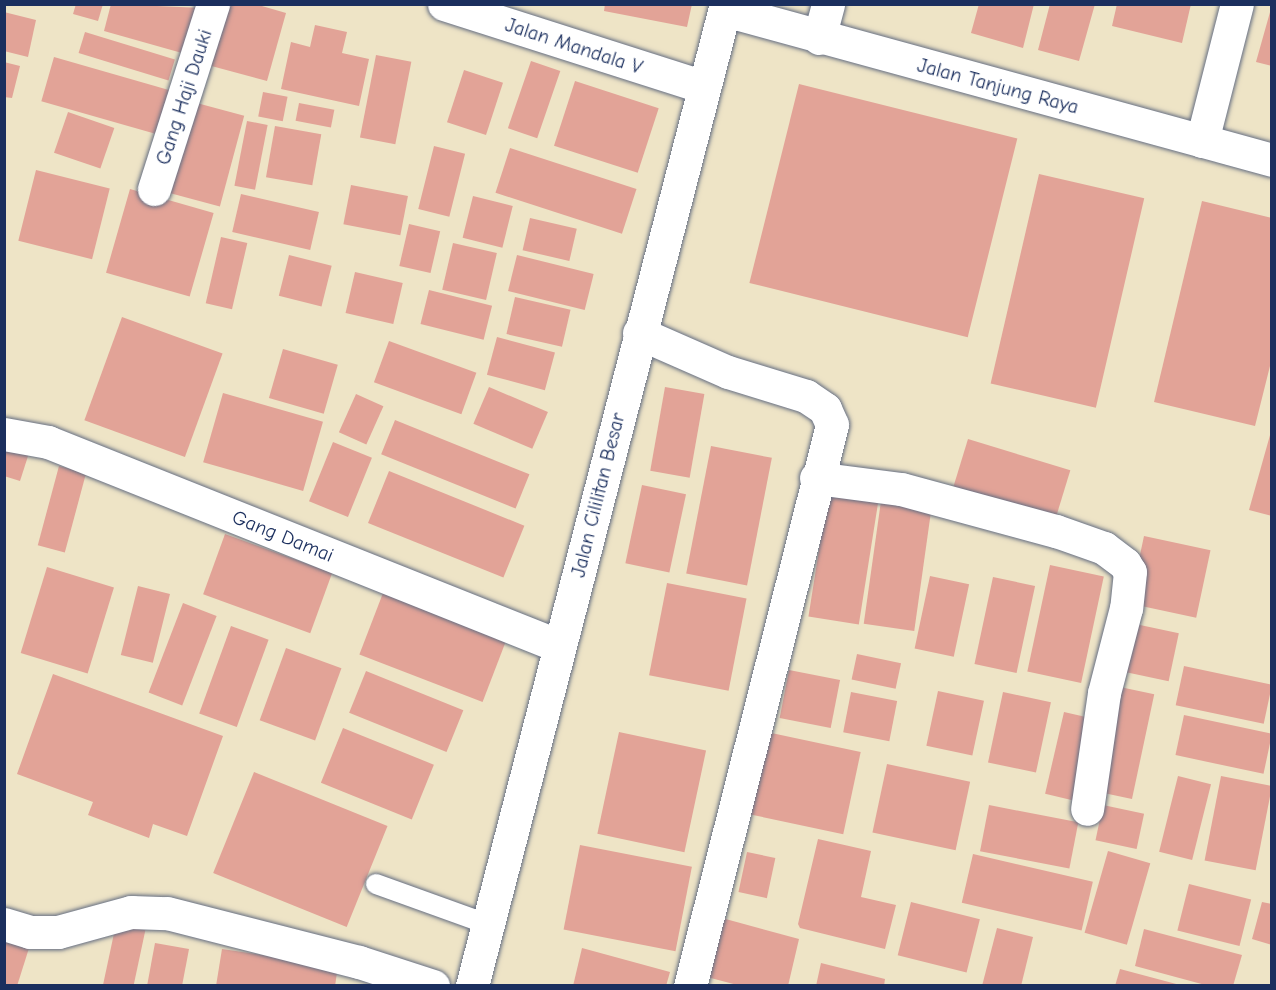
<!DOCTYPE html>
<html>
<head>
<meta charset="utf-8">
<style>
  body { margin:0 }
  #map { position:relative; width:1276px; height:990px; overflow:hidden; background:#eee4c6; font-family:"Comic Neue",sans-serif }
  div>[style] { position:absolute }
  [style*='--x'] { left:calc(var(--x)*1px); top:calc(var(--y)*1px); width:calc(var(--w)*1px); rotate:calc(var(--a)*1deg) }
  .building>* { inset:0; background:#e2a397; transform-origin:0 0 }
  .roads { filter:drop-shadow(0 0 2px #656e82) drop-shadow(0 0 2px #656e82) }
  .service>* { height:20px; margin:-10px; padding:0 10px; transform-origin:10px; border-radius:10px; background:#fff }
  .minor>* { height:33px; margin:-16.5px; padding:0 16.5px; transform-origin:16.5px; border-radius:16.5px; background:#fff }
  .tertiary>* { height:33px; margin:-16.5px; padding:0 16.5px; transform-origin:16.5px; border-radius:16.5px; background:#fff }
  span { translate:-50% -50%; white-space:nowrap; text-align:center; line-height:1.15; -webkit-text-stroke:6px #fff; paint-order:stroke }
  .street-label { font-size:20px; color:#1b2f5e }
  .frame { position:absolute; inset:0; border:6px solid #1b2f5e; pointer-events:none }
</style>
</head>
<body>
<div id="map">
  <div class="building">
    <i style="clip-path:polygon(76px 4px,103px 4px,98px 21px,73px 14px)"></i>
    <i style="clip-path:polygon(111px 4px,203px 8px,189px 55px,104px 31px)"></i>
    <i style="clip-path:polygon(221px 4px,255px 4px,286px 13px,267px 81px,204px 64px)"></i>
    <i style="clip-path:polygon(605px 4px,692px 4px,687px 27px,604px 11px)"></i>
    <i style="clip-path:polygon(979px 4px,1034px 4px,1023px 48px,971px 33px)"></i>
    <i style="clip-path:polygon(1050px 4px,1095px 4px,1079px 61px,1038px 50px)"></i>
    <i style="clip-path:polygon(1117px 4px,1191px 4px,1182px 43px,1112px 26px)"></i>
    <i style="clip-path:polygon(1272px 5px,1272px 66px,1256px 62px)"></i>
    <i style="clip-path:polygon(4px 12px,36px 20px,28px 57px,4px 51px)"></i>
    <i style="clip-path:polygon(315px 25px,347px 32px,342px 53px,369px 59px,359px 106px,281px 89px,291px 42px,310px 47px)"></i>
    <i style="left:85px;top:32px;width:94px;height:22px;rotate:17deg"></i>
    <i style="left:376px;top:55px;width:36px;height:84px;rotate:11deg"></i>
    <i style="left:54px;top:57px;width:123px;height:46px;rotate:16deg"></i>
    <i style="left:531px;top:61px;width:31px;height:71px;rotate:19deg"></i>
    <i style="clip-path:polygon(4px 62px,20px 66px,12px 98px,4px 97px)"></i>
    <i style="left:464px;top:70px;width:41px;height:55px;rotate:18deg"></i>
    <i style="left:575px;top:81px;width:88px;height:68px;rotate:18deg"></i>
    <i style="left:799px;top:84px;width:225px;height:205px;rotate:14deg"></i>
    <i style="left:263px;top:92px;width:25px;height:25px;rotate:11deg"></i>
    <i style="left:193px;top:102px;width:53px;height:94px;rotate:15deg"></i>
    <i style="left:299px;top:103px;width:36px;height:18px;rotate:11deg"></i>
    <i style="left:68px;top:112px;width:49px;height:43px;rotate:19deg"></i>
    <i style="left:247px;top:121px;width:21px;height:66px;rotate:11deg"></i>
    <i style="left:275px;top:126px;width:47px;height:52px;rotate:10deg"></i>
    <i style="left:434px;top:146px;width:32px;height:65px;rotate:14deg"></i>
    <i style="left:510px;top:148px;width:133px;height:47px;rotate:18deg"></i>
    <i style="left:36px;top:170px;width:76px;height:73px;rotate:14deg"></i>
    <i style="left:1039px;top:174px;width:108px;height:215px;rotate:13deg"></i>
    <i style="left:351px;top:185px;width:58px;height:40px;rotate:11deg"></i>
    <i style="left:130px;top:189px;width:87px;height:87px;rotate:16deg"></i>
    <i style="left:241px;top:194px;width:80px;height:39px;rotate:13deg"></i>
    <i style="left:473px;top:196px;width:41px;height:43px;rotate:14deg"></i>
    <i style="clip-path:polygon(1202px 201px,1272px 218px,1272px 358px,1255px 426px,1154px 402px)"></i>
    <i style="left:530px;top:218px;width:48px;height:33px;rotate:13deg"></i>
    <i style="left:409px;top:224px;width:32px;height:43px;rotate:13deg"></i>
    <i style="left:221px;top:237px;width:27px;height:68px;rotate:13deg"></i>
    <i style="left:453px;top:243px;width:45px;height:48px;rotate:13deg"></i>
    <i style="left:289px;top:255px;width:44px;height:42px;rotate:14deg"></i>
    <i style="left:517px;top:255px;width:79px;height:37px;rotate:14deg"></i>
    <i style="left:355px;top:272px;width:49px;height:42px;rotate:13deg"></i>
    <i style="left:429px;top:290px;width:65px;height:35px;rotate:14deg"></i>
    <i style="left:515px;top:297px;width:57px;height:38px;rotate:13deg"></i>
    <i style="left:122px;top:317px;width:107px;height:110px;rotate:20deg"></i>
    <i style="left:497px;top:337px;width:60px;height:39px;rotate:15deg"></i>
    <i style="left:389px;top:341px;width:93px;height:44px;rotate:20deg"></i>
    <i style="left:283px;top:349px;width:57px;height:51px;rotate:16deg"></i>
    <i style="left:489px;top:387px;width:64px;height:40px;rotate:23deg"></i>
    <i style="left:665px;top:387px;width:40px;height:85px;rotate:10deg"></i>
    <i style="left:223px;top:393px;width:104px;height:72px;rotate:16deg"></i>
    <i style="left:356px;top:394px;width:30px;height:42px;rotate:24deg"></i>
    <i style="left:395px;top:420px;width:145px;height:37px;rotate:22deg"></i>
    <i style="clip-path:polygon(1272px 428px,1272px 516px,1249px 510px)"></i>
    <i style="left:968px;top:439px;width:107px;height:56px;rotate:17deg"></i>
    <i style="left:333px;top:442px;width:42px;height:64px;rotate:22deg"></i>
    <i style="clip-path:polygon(4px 445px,29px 453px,20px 481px,4px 476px)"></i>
    <i style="left:711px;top:446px;width:62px;height:130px;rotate:11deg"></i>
    <i style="left:59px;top:466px;width:28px;height:82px;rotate:15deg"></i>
    <i style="left:389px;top:471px;width:146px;height:56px;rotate:22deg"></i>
    <i style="left:642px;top:485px;width:45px;height:80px;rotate:12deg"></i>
    <i style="left:828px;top:493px;width:51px;height:125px;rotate:9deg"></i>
    <i style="left:881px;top:501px;width:51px;height:124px;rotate:8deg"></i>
    <i style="left:225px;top:534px;width:114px;height:64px;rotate:20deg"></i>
    <i style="left:1144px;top:536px;width:68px;height:69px;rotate:12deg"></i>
    <i style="left:1050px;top:565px;width:55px;height:109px;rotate:12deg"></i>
    <i style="left:47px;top:567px;width:70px;height:90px;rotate:17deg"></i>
    <i style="left:930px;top:576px;width:40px;height:74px;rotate:12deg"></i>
    <i style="left:993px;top:577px;width:43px;height:89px;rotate:12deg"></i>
    <i style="left:667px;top:583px;width:81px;height:94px;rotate:11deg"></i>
    <i style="left:138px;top:586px;width:33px;height:71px;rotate:14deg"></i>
    <i style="left:383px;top:593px;width:132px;height:66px;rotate:21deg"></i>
    <i style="left:183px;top:603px;width:36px;height:96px;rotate:21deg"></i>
    <i style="left:1126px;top:622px;width:54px;height:49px;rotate:12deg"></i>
    <i style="left:231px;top:626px;width:40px;height:93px;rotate:20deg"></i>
    <i style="left:286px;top:648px;width:59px;height:77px;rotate:20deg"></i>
    <i style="left:857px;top:654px;width:45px;height:26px;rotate:12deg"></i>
    <i style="left:1184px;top:666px;width:90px;height:40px;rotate:12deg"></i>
    <i style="left:789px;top:670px;width:52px;height:49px;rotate:11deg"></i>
    <i style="left:366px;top:671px;width:105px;height:45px;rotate:22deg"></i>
    <i style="clip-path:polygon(53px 674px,223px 736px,187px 836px,153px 824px,149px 838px,88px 815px,93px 802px,17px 774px)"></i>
    <i style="left:1120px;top:687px;width:35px;height:107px;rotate:12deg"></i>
    <i style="left:938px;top:691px;width:47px;height:56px;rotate:12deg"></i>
    <i style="left:851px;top:692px;width:47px;height:41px;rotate:11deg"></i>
    <i style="left:1003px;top:692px;width:49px;height:72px;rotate:12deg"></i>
    <i style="left:1064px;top:712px;width:28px;height:84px;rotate:13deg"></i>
    <i style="left:1184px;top:715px;width:90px;height:41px;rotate:12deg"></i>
    <i style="left:343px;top:728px;width:98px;height:59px;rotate:22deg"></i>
    <i style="left:757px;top:730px;width:106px;height:84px;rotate:12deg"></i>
    <i style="left:619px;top:732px;width:89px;height:104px;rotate:12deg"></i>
    <i style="left:887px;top:764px;width:85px;height:70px;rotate:12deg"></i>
    <i style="left:254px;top:772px;width:144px;height:109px;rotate:22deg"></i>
    <i style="left:1178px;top:776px;width:34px;height:78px;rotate:14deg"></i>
    <i style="left:1221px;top:776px;width:52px;height:86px;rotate:11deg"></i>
    <i style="left:989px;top:805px;width:91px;height:47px;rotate:11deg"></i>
    <i style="left:1103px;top:805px;width:42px;height:36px;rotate:12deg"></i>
    <i style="clip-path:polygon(818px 839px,871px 851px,861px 897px,896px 905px,885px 949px,800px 928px,798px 924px)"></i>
    <i style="left:580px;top:845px;width:114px;height:86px;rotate:11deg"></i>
    <i style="left:1108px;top:851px;width:44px;height:85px;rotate:16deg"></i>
    <i style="left:747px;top:852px;width:29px;height:41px;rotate:12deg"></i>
    <i style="left:973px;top:854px;width:123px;height:50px;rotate:13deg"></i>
    <i style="left:1189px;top:884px;width:64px;height:48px;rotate:14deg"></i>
    <i style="left:911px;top:902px;width:71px;height:55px;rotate:14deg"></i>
    <i style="clip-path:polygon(1262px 902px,1272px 904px,1272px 945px,1252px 939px)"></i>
    <i style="clip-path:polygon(722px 918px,799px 939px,788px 986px,741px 986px,707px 977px)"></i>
    <i style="left:116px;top:924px;width:30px;height:63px;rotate:12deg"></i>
    <i style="clip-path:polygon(997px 928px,1033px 937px,1021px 986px,982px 986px)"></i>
    <i style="clip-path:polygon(1144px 929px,1242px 955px,1233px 986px,1209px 986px,1135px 966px)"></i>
    <i style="clip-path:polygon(4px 936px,30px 945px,17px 986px,4px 986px)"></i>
    <i style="clip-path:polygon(155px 943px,189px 949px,182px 986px,147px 986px)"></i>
    <i style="clip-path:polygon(582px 948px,670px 972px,666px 986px,573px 986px)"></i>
    <i style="clip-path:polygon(222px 949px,338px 966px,335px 986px,216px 986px)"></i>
    <i style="clip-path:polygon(821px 963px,885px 979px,884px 986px,816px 986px)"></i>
    <i style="clip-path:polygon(1120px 969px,1180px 985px,1180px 986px,1115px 986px)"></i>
  </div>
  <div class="roads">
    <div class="service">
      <i style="--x:376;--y:884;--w:118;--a:19.8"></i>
    </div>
    <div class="minor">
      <i style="--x:444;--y:4;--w:273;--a:17.7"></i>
      <i style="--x:725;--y:10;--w:567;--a:15.33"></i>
      <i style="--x:819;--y:38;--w:35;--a:-75"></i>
      <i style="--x:1202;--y:141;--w:141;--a:-75.7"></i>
      <i style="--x:154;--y:189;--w:194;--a:-72.3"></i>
      <i style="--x:639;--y:333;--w:97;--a:23.7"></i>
      <i style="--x:728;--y:372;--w:82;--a:17.1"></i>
      <i style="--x:806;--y:396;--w:23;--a:34"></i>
      <i style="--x:825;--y:409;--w:17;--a:66"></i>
      <i style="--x:832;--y:425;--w:579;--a:104.2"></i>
      <i style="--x:4;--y:434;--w:45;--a:10.3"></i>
      <i style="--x:48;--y:442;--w:550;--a:21.76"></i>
      <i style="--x:816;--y:478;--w:86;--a:7.4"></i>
      <i style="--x:901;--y:489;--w:161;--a:15.2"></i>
      <i style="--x:1056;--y:531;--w:51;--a:19.5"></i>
      <i style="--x:1104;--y:548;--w:26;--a:37"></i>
      <i style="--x:1125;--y:564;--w:9;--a:58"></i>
      <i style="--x:1130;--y:572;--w:36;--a:96"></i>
      <i style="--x:1126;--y:608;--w:88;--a:104.5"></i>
      <i style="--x:1104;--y:693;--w:117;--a:98.3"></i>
      <i style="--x:4;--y:924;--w:27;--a:17"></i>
      <i style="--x:30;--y:932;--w:28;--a:0"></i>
      <i style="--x:58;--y:932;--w:76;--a:-15.3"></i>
      <i style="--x:131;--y:912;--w:36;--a:2"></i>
      <i style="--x:167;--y:913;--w:198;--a:14.3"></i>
      <i style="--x:359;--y:962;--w:78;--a:18"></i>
    </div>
    <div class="tertiary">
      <i style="--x:472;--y:986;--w:1014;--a:-75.5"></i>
    </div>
  </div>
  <div class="street-label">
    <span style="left:574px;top:46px;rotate:18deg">Jalan Mandala V</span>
    <span style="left:998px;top:86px;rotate:15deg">Jalan Tanjung Raya</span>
    <span style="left:184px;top:97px;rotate:-72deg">Gang Haji Dauki</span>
    <span style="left:598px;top:495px;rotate:-76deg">Jalan Cililitan Besar</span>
    <span style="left:283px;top:536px;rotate:22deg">Gang Damai</span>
  </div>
  <div class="frame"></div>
</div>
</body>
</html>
